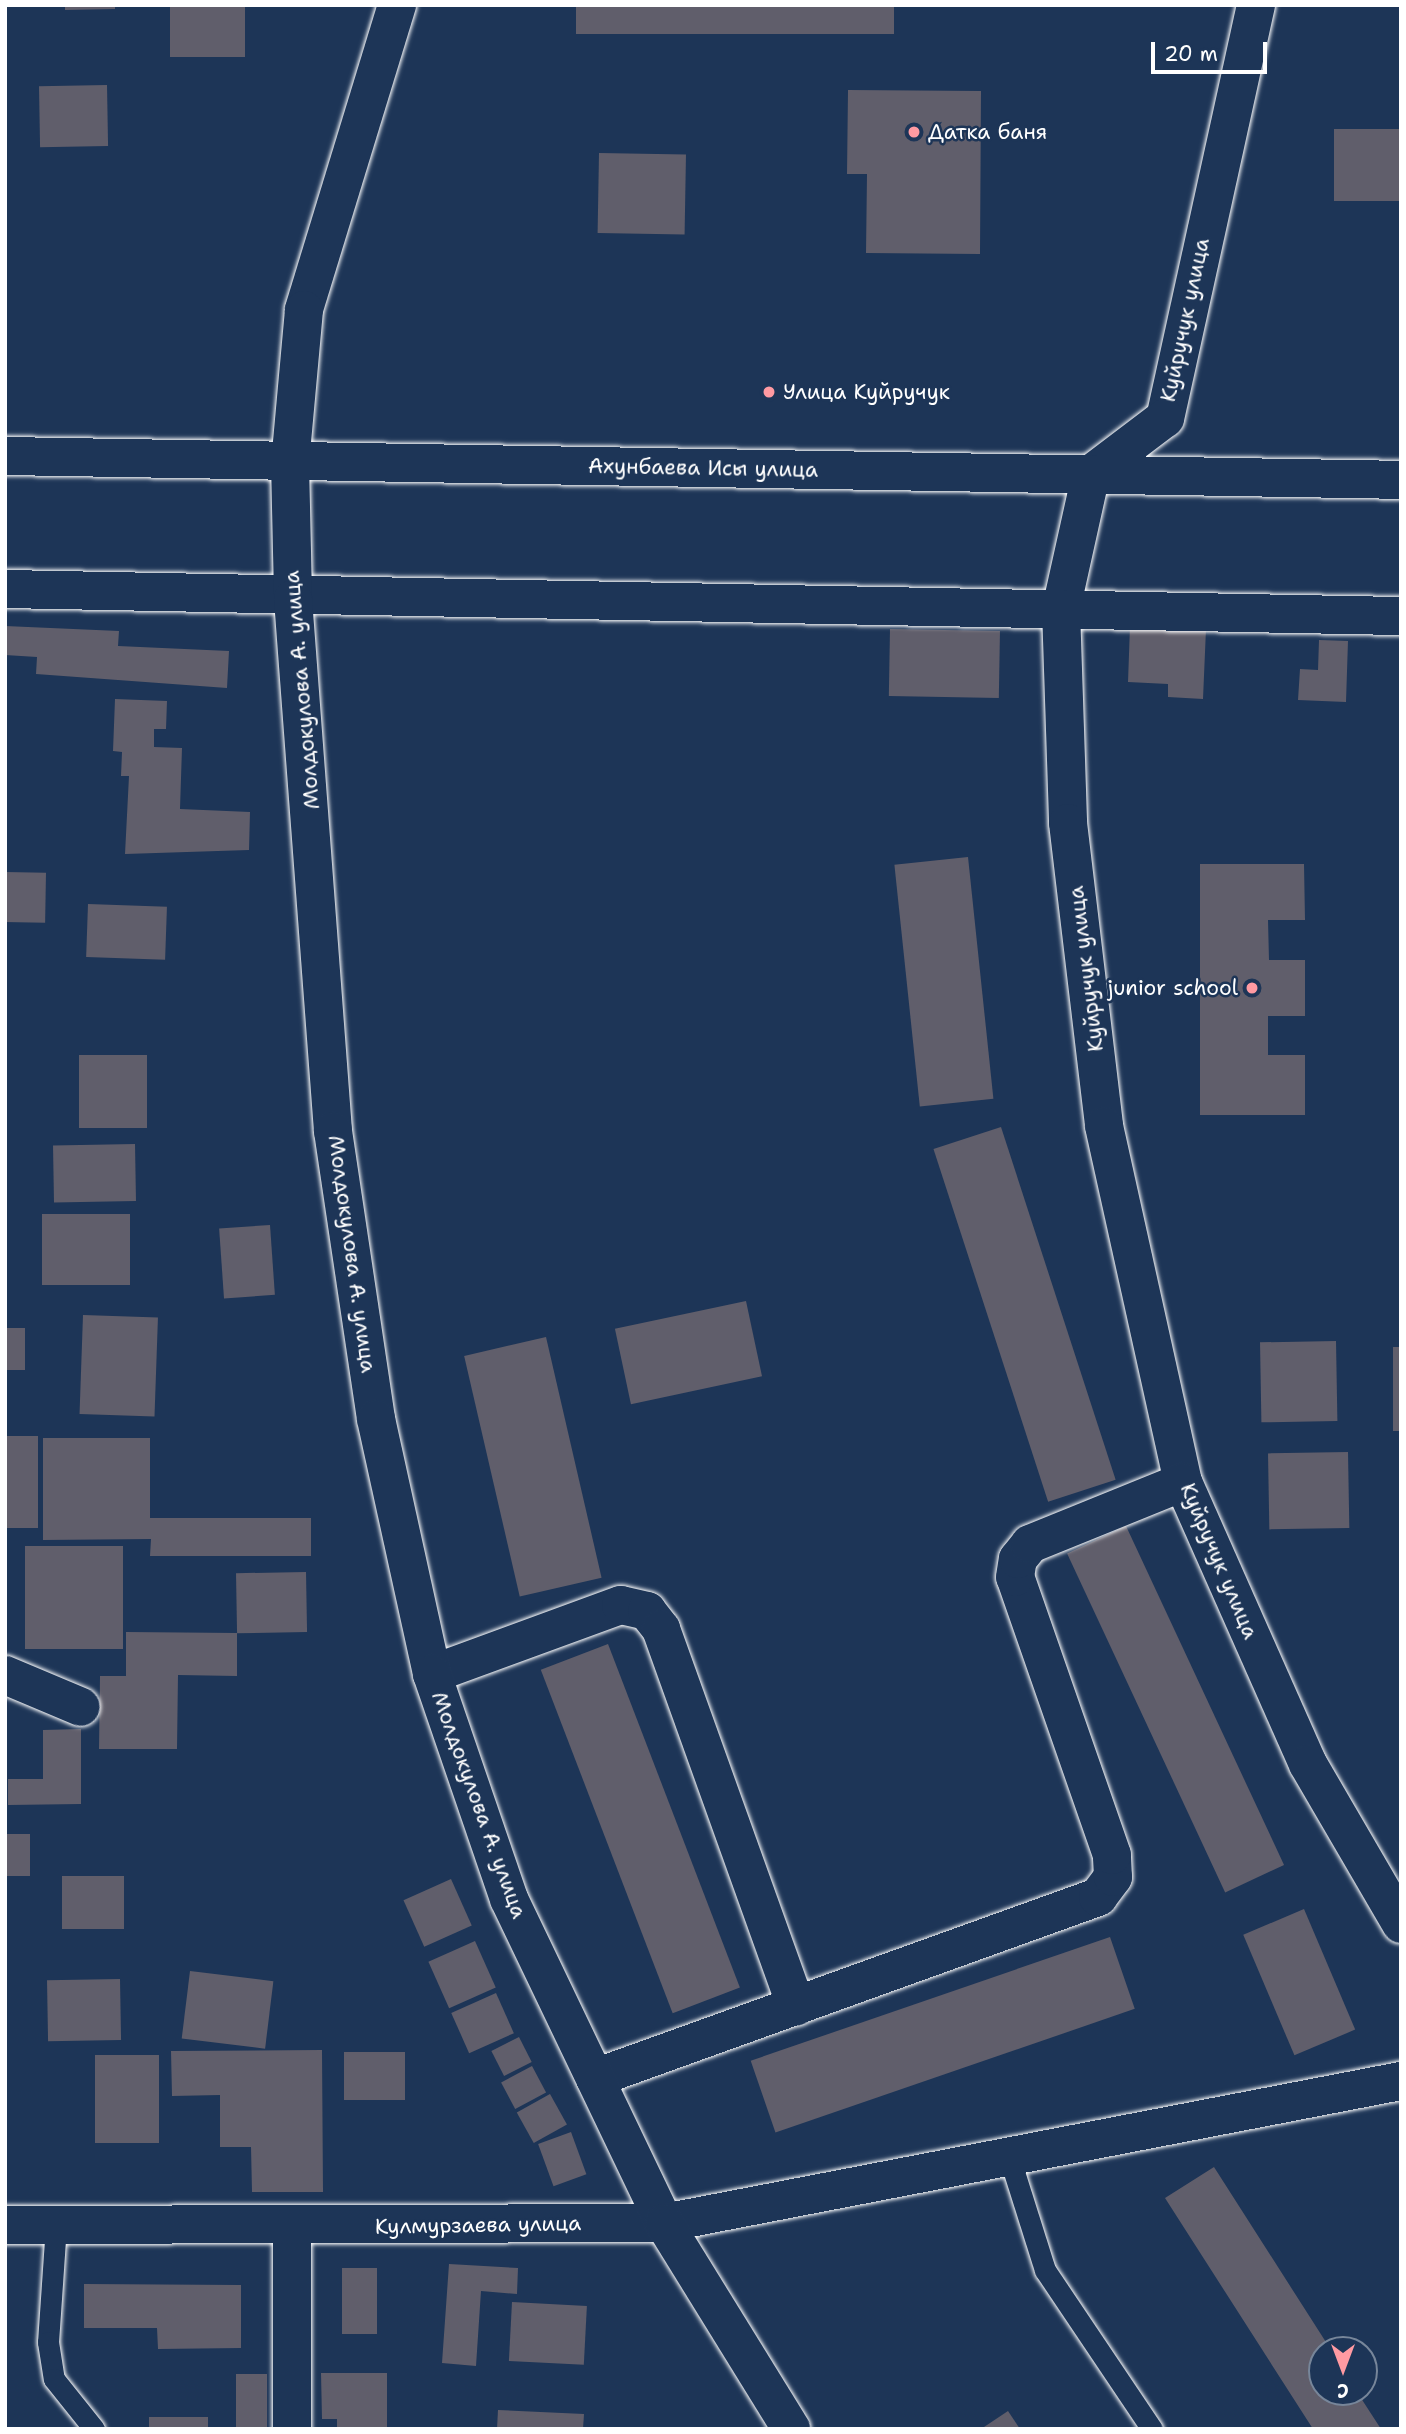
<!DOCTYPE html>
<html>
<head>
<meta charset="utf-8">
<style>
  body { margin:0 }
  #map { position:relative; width:1406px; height:2434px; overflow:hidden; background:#1d3557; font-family:"Shantell Sans",sans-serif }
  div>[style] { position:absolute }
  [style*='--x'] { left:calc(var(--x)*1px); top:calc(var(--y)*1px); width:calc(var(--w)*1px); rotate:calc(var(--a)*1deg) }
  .building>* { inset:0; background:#605e6b; transform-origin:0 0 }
  .roads { filter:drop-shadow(0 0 2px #fff) drop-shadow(0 0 2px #fff) }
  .lane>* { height:21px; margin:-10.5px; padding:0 10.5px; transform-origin:10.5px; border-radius:10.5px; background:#1d3557 }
  .street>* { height:38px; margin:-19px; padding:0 19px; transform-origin:19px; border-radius:19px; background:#1d3557 }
  .secondary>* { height:38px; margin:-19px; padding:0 19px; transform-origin:19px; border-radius:19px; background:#1d3557 }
  .dots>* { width:19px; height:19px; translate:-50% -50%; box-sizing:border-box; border:4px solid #1d3557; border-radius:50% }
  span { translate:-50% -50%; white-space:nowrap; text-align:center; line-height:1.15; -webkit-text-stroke:5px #1d3557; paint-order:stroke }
  .poi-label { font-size:21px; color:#fff }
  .left { translate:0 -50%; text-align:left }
  .right { translate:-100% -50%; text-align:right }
  .street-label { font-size:21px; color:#fff }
  .frame { position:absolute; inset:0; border:7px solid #fff; pointer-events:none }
  .north { position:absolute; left:1308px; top:2336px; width:70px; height:70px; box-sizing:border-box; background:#1d3557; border:2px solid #77869a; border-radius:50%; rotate:180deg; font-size:19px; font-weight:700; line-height:28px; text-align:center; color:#fff }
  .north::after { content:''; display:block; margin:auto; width:24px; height:32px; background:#ff9aa2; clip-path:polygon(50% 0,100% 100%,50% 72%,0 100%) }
  .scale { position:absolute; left:1151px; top:42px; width:116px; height:32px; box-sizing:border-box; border:4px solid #fff; border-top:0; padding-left:9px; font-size:21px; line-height:24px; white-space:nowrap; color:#fff; -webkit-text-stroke:5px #1d3557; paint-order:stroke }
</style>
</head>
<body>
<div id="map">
  <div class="building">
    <i style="clip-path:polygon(65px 5px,115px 5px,115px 9px,65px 10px)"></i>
    <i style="left:170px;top:5px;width:75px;height:52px"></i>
    <i style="left:576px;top:5px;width:318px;height:29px"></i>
    <i style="left:107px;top:85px;width:61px;height:68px;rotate:89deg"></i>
    <i style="clip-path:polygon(848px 90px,981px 91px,980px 254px,866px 253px,867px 174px,847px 174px)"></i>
    <i style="left:1334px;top:129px;width:67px;height:72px"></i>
    <i style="left:599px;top:153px;width:87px;height:80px;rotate:1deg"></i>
    <i style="clip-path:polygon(5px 626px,119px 631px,118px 646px,229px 651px,227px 688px,36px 674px,37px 657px,5px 655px)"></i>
    <i style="clip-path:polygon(1130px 626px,1206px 629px,1203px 699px,1168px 697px,1168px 684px,1128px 682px)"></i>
    <i style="left:890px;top:629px;width:110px;height:67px;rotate:1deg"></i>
    <i style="clip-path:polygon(1319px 640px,1348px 641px,1346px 702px,1298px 700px,1300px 669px,1318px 670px)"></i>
    <i style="clip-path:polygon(115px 699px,167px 701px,166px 729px,154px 729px,154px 747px,182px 748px,180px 809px,250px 812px,249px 850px,125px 854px,129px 776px,121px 776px,122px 752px,113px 751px)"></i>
    <i style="left:968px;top:857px;width:243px;height:74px;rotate:84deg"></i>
    <i style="clip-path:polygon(1200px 864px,1304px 864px,1305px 920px,1268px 920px,1269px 960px,1305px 960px,1305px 1016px,1268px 1016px,1268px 1055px,1305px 1055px,1305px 1115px,1200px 1115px)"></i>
    <i style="left:5px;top:872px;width:41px;height:50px;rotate:1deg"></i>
    <i style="left:88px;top:904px;width:79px;height:53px;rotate:2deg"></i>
    <i style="left:147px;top:1055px;width:73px;height:68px;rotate:90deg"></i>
    <i style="left:1001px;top:1127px;width:371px;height:71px;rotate:72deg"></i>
    <i style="left:135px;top:1144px;width:57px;height:82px;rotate:89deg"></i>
    <i style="left:42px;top:1214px;width:88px;height:71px"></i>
    <i style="left:270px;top:1225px;width:70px;height:51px;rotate:86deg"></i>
    <i style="left:746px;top:1301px;width:77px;height:134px;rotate:78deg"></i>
    <i style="left:83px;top:1315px;width:75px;height:99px;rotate:2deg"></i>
    <i style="left:25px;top:1328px;width:42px;height:20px;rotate:90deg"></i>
    <i style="left:546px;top:1337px;width:247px;height:84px;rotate:77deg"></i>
    <i style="left:1336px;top:1341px;width:80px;height:76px;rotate:89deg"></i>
    <i style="left:1393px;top:1347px;width:8px;height:84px"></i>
    <i style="left:5px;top:1436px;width:33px;height:92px"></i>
    <i style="clip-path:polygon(43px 1438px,150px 1438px,150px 1518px,311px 1518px,311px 1556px,150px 1556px,151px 1539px,43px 1540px)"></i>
    <i style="left:1348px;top:1452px;width:76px;height:80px;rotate:89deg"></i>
    <i style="left:1126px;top:1526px;width:374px;height:65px;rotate:65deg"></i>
    <i style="left:25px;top:1546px;width:98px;height:103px"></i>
    <i style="left:306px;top:1572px;width:60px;height:70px;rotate:89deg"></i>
    <i style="clip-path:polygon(126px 1632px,237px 1633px,237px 1676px,178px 1675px,177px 1749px,99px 1749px,100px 1676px,126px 1676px)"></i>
    <i style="left:608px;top:1644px;width:368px;height:72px;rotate:69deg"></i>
    <i style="clip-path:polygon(81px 1729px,81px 1804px,8px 1805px,8px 1779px,43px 1779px,43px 1730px)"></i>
    <i style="left:5px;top:1834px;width:25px;height:42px"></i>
    <i style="left:62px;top:1876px;width:62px;height:53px"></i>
    <i style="left:451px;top:1879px;width:51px;height:52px;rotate:66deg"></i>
    <i style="left:1304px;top:1909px;width:131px;height:66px;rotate:67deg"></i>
    <i style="left:1110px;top:1937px;width:76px;height:380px;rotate:71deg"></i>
    <i style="left:475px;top:1941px;width:51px;height:51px;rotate:66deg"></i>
    <i style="left:190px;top:1971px;width:84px;height:68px;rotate:7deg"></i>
    <i style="left:120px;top:1979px;width:61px;height:73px;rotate:89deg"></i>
    <i style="left:496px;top:1993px;width:44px;height:49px;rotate:66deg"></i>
    <i style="left:519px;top:2037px;width:28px;height:31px;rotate:63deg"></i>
    <i style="clip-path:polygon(322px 2050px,323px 2192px,252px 2192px,251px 2147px,220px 2147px,220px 2095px,172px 2096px,171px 2051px)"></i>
    <i style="left:405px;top:2052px;width:48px;height:61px;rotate:90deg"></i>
    <i style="left:95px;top:2055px;width:64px;height:88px"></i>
    <i style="left:532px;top:2066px;width:30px;height:35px;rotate:62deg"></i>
    <i style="left:550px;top:2094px;width:35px;height:38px;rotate:61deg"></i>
    <i style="left:571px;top:2132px;width:45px;height:35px;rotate:70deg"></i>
    <i style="clip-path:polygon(1214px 2167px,1331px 2350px,1322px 2350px,1322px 2392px,1357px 2392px,1381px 2429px,1313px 2429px,1165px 2198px)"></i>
    <i style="clip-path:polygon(449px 2264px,518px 2268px,517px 2294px,481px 2291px,476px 2366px,442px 2363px)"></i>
    <i style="left:377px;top:2268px;width:66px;height:35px;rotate:90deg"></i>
    <i style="clip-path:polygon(84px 2284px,241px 2285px,241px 2348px,158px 2349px,157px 2328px,84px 2328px)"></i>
    <i style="left:512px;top:2302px;width:75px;height:59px;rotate:3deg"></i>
    <i style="clip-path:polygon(321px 2373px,387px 2373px,387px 2429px,337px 2429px,337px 2419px,322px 2419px)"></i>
    <i style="left:267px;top:2374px;width:55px;height:31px;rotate:90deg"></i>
    <i style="clip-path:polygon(498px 2410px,584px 2414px,583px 2429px,497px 2429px)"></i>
    <i style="clip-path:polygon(1008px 2411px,1020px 2429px,981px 2429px)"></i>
    <i style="left:208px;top:2417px;width:12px;height:59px;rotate:90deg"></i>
  </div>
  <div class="roads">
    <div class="lane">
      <i style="--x:1009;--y:2156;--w:120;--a:72.5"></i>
      <i style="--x:1045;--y:2270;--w:192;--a:56.1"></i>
      <i style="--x:56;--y:2225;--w:117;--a:93.9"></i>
      <i style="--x:48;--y:2342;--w:37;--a:81"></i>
      <i style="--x:54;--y:2379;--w:64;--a:51.3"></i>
    </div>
    <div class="street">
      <i style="--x:1256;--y:5;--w:423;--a:102.4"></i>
      <i style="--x:1165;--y:418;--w:93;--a:142.9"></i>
      <i style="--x:1091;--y:474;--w:138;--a:102.5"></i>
      <i style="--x:1061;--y:609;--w:214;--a:88.1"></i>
      <i style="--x:1068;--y:823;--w:305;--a:83.2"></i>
      <i style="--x:1104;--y:1126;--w:365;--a:77.5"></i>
      <i style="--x:1183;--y:1482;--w:308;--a:66.1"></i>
      <i style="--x:1308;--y:1764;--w:185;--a:59.8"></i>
      <i style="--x:5;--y:589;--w:1396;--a:1.11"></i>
      <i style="--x:432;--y:1674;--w:201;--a:-20.1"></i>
      <i style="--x:621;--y:1605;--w:27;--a:13"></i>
      <i style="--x:647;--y:1611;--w:23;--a:52"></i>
      <i style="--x:661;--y:1629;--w:401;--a:70.3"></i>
      <i style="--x:5;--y:1675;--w:82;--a:22.8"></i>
      <i style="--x:595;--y:2078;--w:535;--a:-19.79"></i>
      <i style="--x:1098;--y:1897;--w:25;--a:-53"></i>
      <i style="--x:1113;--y:1877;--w:22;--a:-93"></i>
      <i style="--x:1112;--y:1855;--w:294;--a:-109.2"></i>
      <i style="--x:1015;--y:1577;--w:18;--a:-81"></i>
      <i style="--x:1018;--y:1559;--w:19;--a:-51"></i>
      <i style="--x:1030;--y:1544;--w:165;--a:-22.1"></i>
      <i style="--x:5;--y:2225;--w:659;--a:-0.17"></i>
      <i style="--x:664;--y:2223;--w:751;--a:-10.91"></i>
      <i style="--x:292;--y:2227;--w:202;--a:90"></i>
    </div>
    <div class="secondary">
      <i style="--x:397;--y:5;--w:319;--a:107"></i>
      <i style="--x:304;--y:310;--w:154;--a:95.2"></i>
      <i style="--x:290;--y:463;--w:136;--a:88.7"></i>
      <i style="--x:293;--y:599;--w:534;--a:85.7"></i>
      <i style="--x:333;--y:1131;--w:291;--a:81.5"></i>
      <i style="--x:376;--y:1419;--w:261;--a:77.6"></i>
      <i style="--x:432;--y:1674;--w:238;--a:71.1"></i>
      <i style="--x:509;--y:1899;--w:359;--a:64.4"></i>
      <i style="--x:664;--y:2223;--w:242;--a:58.3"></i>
      <i style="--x:5;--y:456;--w:1396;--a:0.98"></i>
    </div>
  </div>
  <div class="dots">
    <i style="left:914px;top:132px;background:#ff9aa2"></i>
    <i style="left:769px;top:392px;background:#ff9aa2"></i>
    <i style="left:1252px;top:988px;background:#ff9aa2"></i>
  </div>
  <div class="poi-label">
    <span class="left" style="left:928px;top:132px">Датка баня</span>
    <span class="left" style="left:783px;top:392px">Улица Куйручук</span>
    <span class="right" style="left:1238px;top:988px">junior school</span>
  </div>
  <div class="street-label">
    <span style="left:1185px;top:320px;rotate:-78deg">Куйручук улица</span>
    <span style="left:703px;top:468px;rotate:1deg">Ахунбаева Исы улица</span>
    <span style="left:302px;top:690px;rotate:-95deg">Молдокулова А. улица</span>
    <span style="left:1086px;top:969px;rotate:-97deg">Куйручук улица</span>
    <span style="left:352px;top:1254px;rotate:82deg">Молдокулова А. улица</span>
    <span style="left:1219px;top:1561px;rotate:67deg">Куйручук улица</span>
    <span style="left:479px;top:1805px;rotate:70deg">Молдокулова А. улица</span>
    <span style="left:478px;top:2225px;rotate:-1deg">Кулмурзаева улица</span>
  </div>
  <div class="frame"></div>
  <div class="north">С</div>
  <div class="scale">20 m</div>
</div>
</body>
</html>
